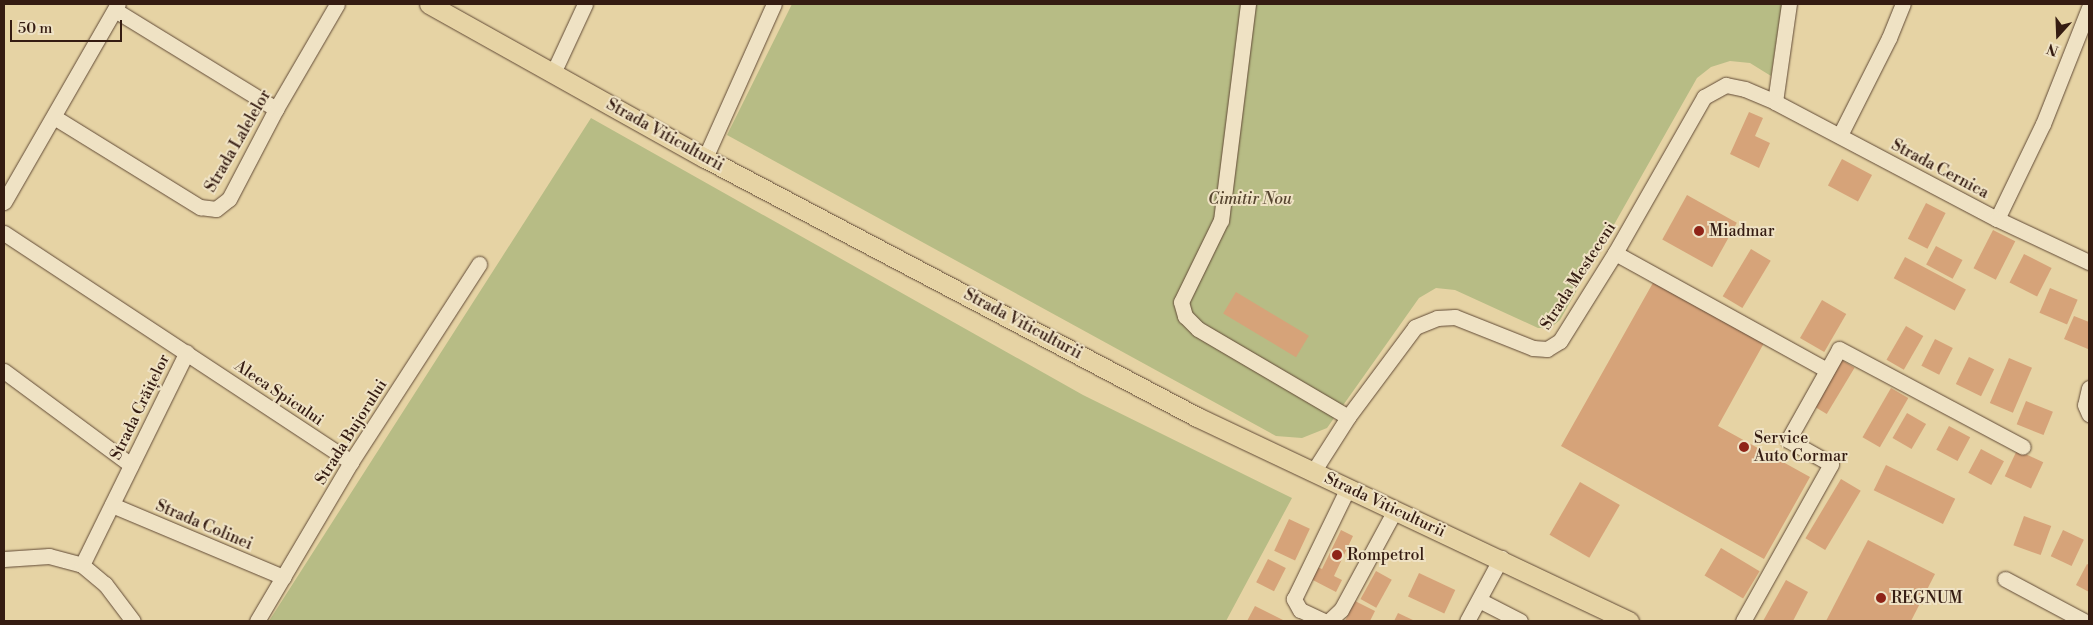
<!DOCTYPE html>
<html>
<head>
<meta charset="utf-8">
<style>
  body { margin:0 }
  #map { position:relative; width:2093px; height:625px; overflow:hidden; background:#e6d3a4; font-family:"Libre Bodoni",serif }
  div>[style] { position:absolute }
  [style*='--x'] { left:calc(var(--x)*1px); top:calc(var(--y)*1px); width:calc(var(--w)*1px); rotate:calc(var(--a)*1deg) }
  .green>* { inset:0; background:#b7bc85 }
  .building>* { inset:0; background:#d6a379; transform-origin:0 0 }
  .roads { filter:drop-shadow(0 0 1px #614a36) drop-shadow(0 0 1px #614a36) }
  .minor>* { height:15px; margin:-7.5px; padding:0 7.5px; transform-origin:7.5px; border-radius:7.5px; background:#efe2c4 }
  .major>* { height:19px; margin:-9.5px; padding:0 9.5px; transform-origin:9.5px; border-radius:9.5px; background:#e6d3a4 }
  .dots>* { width:14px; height:14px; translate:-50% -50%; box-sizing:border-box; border:2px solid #efe2c4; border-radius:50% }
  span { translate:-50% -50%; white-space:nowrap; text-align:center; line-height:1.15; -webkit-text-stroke:4px #efe2c4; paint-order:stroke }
  .street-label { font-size:16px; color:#351c12 }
  .park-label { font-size:16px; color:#56442f; font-style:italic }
  .poi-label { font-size:16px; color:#351c12 }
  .left { translate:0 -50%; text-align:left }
  .frame { position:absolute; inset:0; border:5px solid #351c12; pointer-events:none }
  .north { position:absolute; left:2033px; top:10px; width:50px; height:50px; -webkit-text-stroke:4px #efe2c4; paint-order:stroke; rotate:200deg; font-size:14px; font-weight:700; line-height:20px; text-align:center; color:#351c12 }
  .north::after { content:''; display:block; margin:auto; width:18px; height:22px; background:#351c12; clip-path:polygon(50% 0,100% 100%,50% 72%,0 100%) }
  .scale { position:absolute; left:10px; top:20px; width:112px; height:22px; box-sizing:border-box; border:2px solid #351c12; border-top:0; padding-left:6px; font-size:15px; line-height:18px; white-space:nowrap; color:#351c12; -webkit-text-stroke:4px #efe2c4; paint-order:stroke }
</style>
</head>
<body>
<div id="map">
  <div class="green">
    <i style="clip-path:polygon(792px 4px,1782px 4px,1771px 76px,1750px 63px,1730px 61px,1711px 67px,1697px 78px,1560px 320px,1550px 328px,1538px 328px,1455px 290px,1436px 288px,1419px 298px,1327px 428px,1302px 438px,1276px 436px,727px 135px)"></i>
    <i style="clip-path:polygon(591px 118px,1083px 395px,1292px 498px,1226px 621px,269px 621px)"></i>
  </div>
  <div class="building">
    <i style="clip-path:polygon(1749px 112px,1763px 118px,1755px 136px,1770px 143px,1759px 168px,1730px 154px)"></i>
    <i style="left:1842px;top:159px;width:34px;height:30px;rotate:28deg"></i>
    <i style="left:1687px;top:195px;width:57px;height:51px;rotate:29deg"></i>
    <i style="left:1926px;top:203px;width:22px;height:40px;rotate:27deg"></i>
    <i style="left:1993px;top:230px;width:25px;height:43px;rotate:27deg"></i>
    <i style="left:1936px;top:246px;width:30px;height:21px;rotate:28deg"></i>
    <i style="left:1751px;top:249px;width:23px;height:55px;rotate:31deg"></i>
    <i style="left:2024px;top:254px;width:31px;height:32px;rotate:27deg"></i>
    <i style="left:1905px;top:257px;width:69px;height:24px;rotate:28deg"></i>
    <i style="clip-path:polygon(1654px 281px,1764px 343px,1718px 426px,1810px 477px,1764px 559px,1561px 446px)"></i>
    <i style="left:2050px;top:288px;width:30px;height:27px;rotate:23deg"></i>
    <i style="left:1236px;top:292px;width:85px;height:25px;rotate:31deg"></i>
    <i style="left:1822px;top:300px;width:28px;height:44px;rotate:30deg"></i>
    <i style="clip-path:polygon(2074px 316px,2089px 322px,2088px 349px,2064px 339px)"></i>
    <i style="left:1906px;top:326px;width:20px;height:39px;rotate:30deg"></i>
    <i style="left:1935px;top:339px;width:20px;height:30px;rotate:27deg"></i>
    <i style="left:1969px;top:357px;width:28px;height:30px;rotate:26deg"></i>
    <i style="left:2009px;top:358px;width:25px;height:49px;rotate:23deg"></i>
    <i style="left:1840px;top:359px;width:17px;height:54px;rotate:31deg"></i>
    <i style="left:1891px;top:388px;width:20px;height:57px;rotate:30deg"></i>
    <i style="left:2026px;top:401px;width:29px;height:25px;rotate:22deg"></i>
    <i style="left:1907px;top:413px;width:22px;height:29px;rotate:30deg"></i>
    <i style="left:1949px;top:426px;width:24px;height:27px;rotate:28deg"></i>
    <i style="left:1981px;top:449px;width:26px;height:27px;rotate:28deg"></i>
    <i style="left:2017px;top:450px;width:29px;height:29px;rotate:25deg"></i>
    <i style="left:1886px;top:465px;width:77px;height:28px;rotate:26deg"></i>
    <i style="left:1841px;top:479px;width:23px;height:69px;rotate:31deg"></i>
    <i style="left:1580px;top:482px;width:46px;height:61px;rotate:30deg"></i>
    <i style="left:2024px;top:516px;width:29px;height:31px;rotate:20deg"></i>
    <i style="left:1289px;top:519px;width:23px;height:35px;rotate:25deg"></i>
    <i style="clip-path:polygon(1341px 530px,1353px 536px,1334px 576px,1342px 580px,1336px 592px,1307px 577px,1313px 565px,1322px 569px)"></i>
    <i style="left:2063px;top:530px;width:23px;height:29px;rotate:25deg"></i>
    <i style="clip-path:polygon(1868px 540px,1935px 574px,1911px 621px,1826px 621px)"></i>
    <i style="left:1721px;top:548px;width:45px;height:32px;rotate:31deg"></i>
    <i style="left:1268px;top:559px;width:20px;height:26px;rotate:27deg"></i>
    <i style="clip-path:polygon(2087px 564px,2089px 565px,2089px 592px,2076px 585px)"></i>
    <i style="left:1376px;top:571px;width:18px;height:32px;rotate:29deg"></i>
    <i style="left:1419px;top:573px;width:40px;height:26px;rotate:25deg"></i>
    <i style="clip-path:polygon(1786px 580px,1808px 592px,1793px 621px,1763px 621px)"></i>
    <i style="clip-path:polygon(1355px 601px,1375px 611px,1370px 621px,1345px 621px)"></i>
    <i style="clip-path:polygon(1255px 606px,1285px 621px,1247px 621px)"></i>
    <i style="clip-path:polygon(1398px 613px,1415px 621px,1394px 621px)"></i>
  </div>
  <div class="roads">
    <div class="minor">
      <i style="--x:1248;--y:4;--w:218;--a:97.1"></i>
      <i style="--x:1221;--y:220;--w:91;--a:116"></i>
      <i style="--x:1181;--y:302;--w:15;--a:74"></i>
      <i style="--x:1185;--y:316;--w:18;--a:45"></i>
      <i style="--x:1198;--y:329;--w:174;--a:30.4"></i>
      <i style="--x:115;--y:10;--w:189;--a:31.6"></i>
      <i style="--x:553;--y:73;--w:76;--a:-65.1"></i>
      <i style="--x:1775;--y:102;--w:99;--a:-81.9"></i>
      <i style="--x:54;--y:117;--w:172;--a:31.7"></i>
      <i style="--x:200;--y:207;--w:16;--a:7"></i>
      <i style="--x:216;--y:209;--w:16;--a:-38"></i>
      <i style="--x:229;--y:199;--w:102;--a:-62.4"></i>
      <i style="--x:276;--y:109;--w:121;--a:-59.8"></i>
      <i style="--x:1840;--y:135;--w:109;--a:-63.2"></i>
      <i style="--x:1889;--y:38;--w:37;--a:-68"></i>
      <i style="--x:705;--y:158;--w:169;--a:-65.9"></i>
      <i style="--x:4;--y:202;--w:228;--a:-60.1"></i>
      <i style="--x:1997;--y:219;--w:106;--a:-64.2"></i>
      <i style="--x:2043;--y:124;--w:125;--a:-68.4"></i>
      <i style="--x:4;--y:233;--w:416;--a:33.4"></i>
      <i style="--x:1615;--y:253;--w:242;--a:28.9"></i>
      <i style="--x:4;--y:371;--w:158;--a:36.5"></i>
      <i style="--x:2089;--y:388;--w:17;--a:103"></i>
      <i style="--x:2085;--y:405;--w:10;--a:66"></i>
      <i style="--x:1313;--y:472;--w:65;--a:-57.5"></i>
      <i style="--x:1348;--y:417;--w:112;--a:-53.3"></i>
      <i style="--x:1415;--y:327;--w:24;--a:-22"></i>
      <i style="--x:1437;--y:318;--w:18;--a:-3"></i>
      <i style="--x:1455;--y:317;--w:84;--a:21.7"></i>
      <i style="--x:1533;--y:348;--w:14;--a:4"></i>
      <i style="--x:1547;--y:349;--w:15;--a:-32"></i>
      <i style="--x:1560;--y:341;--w:104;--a:-58"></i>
      <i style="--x:1615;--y:253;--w:180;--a:-60.3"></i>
      <i style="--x:1704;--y:97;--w:25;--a:-29"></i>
      <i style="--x:1726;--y:85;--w:19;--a:12"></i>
      <i style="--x:1745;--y:89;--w:33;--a:23"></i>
      <i style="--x:1775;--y:102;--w:251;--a:27.8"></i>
      <i style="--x:1997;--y:219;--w:102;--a:25.1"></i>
      <i style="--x:112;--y:505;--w:186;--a:22.8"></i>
      <i style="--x:4;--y:559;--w:45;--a:-3.8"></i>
      <i style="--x:49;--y:556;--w:34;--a:15"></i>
      <i style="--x:82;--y:565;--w:30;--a:40"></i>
      <i style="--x:105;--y:584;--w:46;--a:52.9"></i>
      <i style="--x:82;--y:565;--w:237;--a:-63.8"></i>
      <i style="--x:2005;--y:579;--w:89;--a:28"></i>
      <i style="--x:1479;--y:600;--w:46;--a:27.1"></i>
      <i style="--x:257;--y:621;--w:185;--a:-59.4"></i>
      <i style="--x:351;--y:462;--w:236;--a:-57.1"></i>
      <i style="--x:1324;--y:621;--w:26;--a:-155"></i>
      <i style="--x:1300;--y:610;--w:13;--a:-119"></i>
      <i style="--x:1294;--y:599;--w:123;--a:-64.1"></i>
      <i style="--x:1329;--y:621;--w:16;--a:-43"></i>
      <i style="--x:1341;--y:610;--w:114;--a:-61.6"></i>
      <i style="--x:1467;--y:621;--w:72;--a:-61.6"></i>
      <i style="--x:1743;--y:621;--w:180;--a:-60.7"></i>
      <i style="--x:1831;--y:464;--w:49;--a:-150.8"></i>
      <i style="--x:1788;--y:440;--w:104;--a:-60.7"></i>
      <i style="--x:1839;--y:349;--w:208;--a:28"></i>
    </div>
    <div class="major">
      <i style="--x:429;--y:4;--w:316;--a:29.2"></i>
      <i style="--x:705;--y:158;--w:556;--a:27.76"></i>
      <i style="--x:1197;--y:417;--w:478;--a:25.3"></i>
    </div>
  </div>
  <div class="dots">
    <i style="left:1699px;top:231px;background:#8f2418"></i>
    <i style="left:1744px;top:447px;background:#8f2418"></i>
    <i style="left:1337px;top:555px;background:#8f2418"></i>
    <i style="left:1881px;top:598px;background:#8f2418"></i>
  </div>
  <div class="street-label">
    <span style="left:665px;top:135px;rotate:29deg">Strada Viticulturii</span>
    <span style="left:238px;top:141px;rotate:-60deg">Strada Lalelelor</span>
    <span style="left:1940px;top:169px;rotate:28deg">Strada Cernica</span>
    <span style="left:1578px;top:276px;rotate:-57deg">Strada Mesteceni</span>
    <span style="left:1023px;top:324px;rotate:28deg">Strada Viticulturii</span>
    <span style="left:279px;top:393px;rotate:34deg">Aleea Spicului</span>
    <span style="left:140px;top:407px;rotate:-64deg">Strada Crăițelor</span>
    <span style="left:351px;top:432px;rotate:-58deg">Strada Bujorului</span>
    <span style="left:1385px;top:505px;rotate:25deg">Strada Viticulturii</span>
    <span style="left:204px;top:525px;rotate:23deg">Strada Colinei</span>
  </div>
  <div class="park-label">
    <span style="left:1250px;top:199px">Cimitir Nou</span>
  </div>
  <div class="poi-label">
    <span class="left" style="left:1709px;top:231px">Miadmar</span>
    <span class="left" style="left:1754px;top:447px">Service<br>Auto Cormar</span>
    <span class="left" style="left:1347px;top:555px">Rompetrol</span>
    <span class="left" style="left:1891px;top:598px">REGNUM</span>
  </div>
  <div class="frame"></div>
  <div class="north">N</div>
  <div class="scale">50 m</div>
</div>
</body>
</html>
